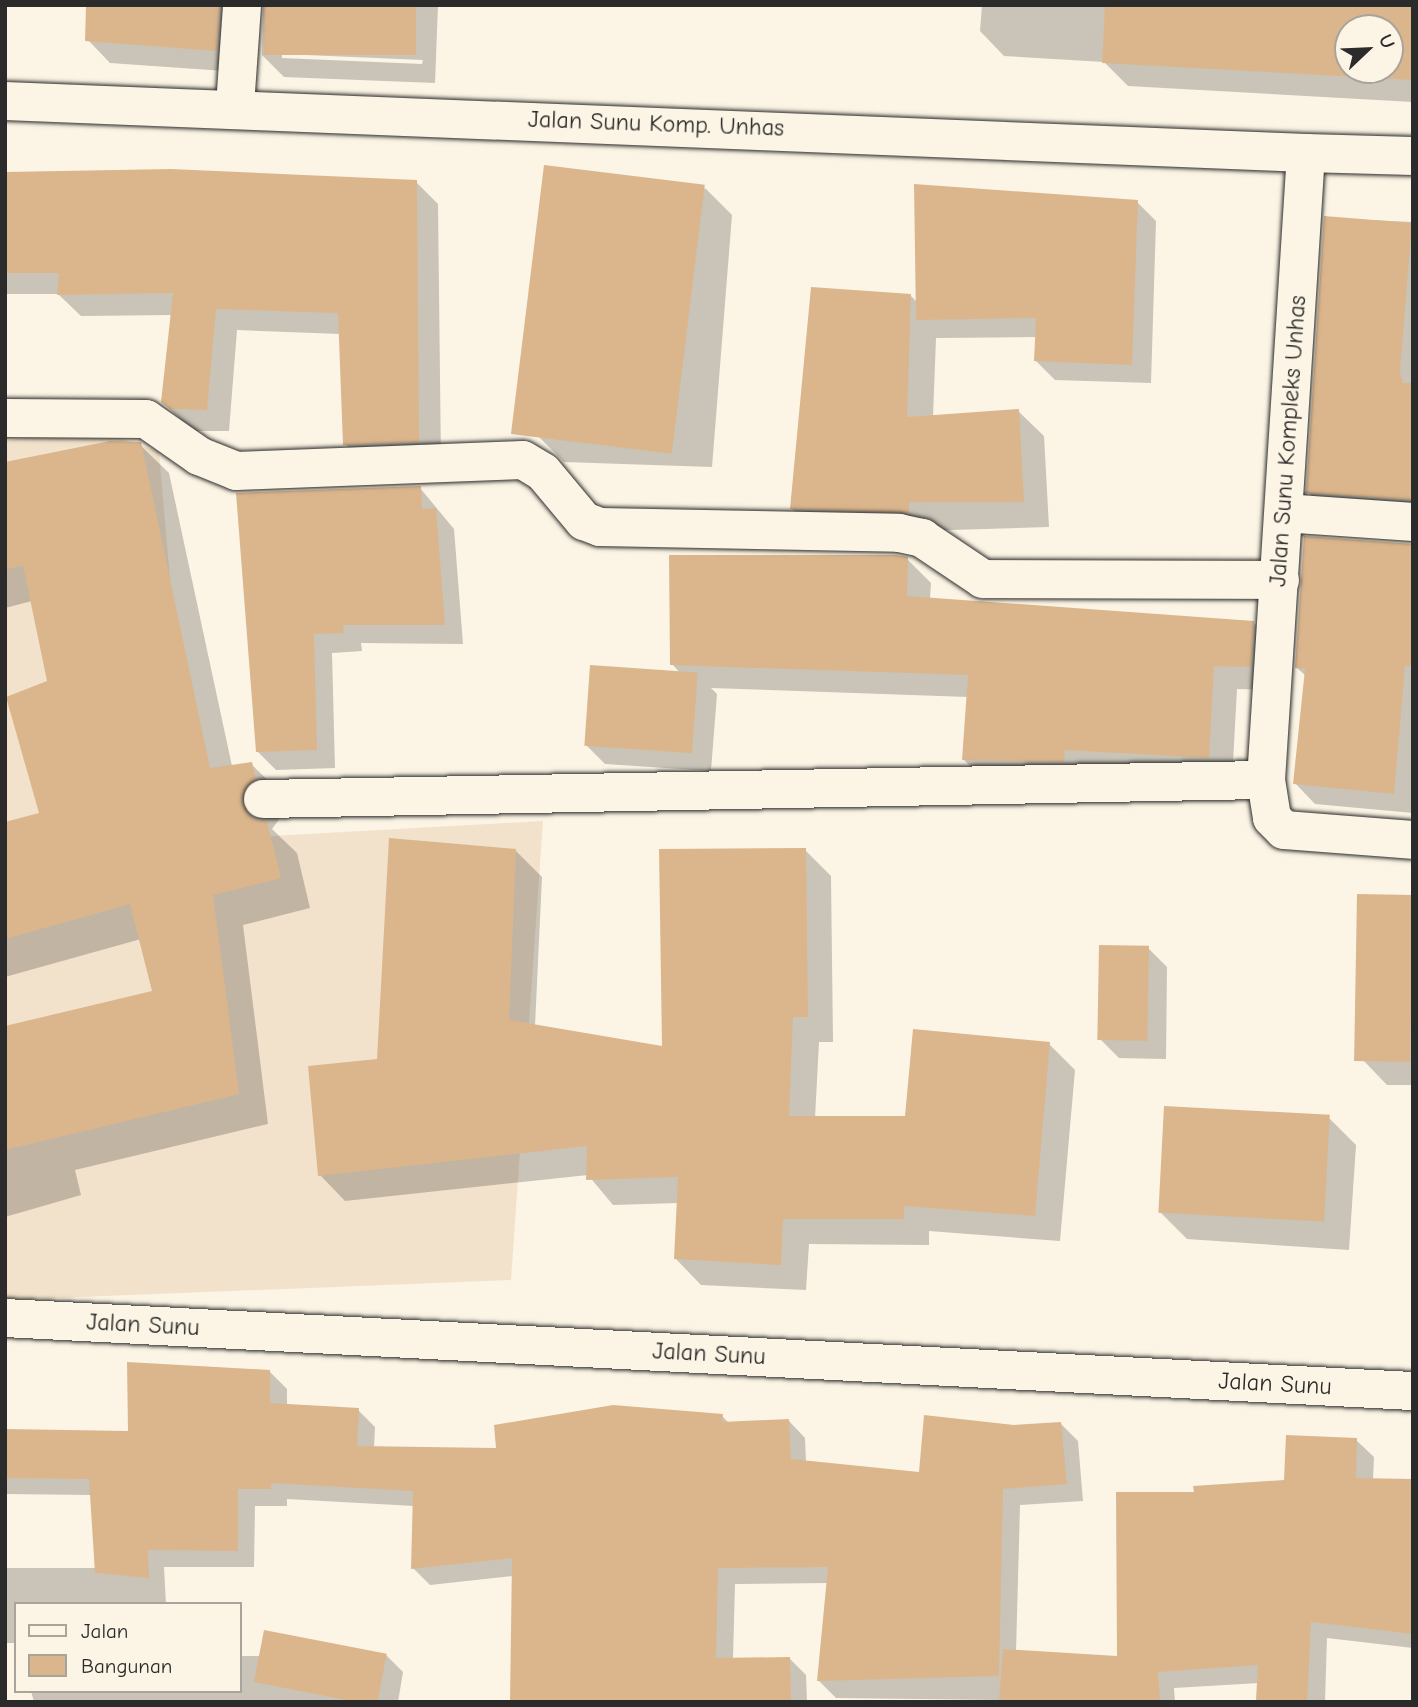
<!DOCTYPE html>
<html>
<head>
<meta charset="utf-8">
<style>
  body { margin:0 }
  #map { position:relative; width:1418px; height:1707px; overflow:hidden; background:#fcf5e5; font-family:"Comic Neue",sans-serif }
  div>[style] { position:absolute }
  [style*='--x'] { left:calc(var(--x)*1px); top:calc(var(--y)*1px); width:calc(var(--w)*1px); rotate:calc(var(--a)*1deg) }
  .built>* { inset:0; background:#f2e2cb }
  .shadow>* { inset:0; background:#0003 }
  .building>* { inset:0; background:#dbb68d; transform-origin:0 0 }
  .roads { filter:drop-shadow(0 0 2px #2b2b2b) drop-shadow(0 0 2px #2b2b2b) }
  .street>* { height:38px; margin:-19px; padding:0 19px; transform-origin:19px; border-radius:19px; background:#fcf5e5 }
  .secondary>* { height:38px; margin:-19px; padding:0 19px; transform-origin:19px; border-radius:19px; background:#fcf5e5 }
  span { translate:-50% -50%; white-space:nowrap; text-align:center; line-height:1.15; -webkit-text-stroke:5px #fcf5e5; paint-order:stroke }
  .street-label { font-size:24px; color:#2b2b2b }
  .frame { position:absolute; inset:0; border:7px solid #2b2b2b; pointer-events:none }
  .legend { position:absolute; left:14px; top:1602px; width:228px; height:91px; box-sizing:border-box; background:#fcf5e5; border:2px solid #a8a49b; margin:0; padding:9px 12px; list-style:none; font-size:21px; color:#2b2b2b }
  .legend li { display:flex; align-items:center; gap:14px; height:35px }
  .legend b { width:35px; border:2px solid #a8a49b }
  .north { position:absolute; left:1334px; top:14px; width:70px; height:70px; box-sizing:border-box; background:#fcf5e5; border:2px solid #a8a49b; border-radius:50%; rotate:67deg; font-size:19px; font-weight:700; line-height:28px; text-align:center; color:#2b2b2b }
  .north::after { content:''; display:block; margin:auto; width:24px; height:32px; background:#2b2b2b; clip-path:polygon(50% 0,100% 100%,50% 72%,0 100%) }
</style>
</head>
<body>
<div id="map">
  <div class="built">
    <i style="clip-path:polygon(91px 428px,159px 452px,184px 741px,93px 893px,271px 836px,543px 821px,511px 1280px,5px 1300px,5px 441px)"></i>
  </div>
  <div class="shadow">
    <i style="clip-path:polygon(evenodd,91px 5px,438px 5px,435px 83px,284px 77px,262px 55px,263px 6px,245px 15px,239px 72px,110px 63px,88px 40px,91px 5px,282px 54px,423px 60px,422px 64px,282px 58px,282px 54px)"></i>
    <i style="clip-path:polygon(evenodd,982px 5px,1413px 5px,1413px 102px,1128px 86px,1104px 62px,1004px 56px,980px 31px,982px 5px,1348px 28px,1390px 28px,1390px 70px,1348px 70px,1348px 28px)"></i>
    <i style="clip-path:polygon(5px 173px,416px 182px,438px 204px,441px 463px,367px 466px,345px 444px,340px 334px,237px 330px,229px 431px,194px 431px,162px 402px,172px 315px,81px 316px,58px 294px,5px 294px)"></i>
    <i style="clip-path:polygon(705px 188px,732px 215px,712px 467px,564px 462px,537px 435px)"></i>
    <i style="clip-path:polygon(1137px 202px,1156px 221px,1151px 383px,1055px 380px,1036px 361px,1037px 337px,936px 338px,933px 417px,1018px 411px,1044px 436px,1049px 527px,817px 534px,791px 508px,911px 296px,917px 302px)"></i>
    <i style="clip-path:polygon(1326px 218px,1413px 222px,1413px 518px,1328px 512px,1308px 492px)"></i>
    <i style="clip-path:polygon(138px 443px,169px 473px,232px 766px,251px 764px,282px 794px,286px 810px,272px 829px,297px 853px,310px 908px,243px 925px,268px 1124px,75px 1170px,81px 1195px,5px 1217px,5px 1028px,155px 992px,141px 939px,5px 977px,5px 823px,41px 814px,49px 682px,32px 601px,5px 608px,5px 464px)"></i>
    <i style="clip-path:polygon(420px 488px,454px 529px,463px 644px,361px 643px,362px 651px,332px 653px,335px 768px,276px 770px,257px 751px,238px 494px)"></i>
    <i style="clip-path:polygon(1413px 546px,1413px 813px,1315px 804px,1295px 783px,1306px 676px,1297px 668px)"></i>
    <i style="clip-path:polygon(907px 559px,931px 583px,930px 599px,1253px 622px,1277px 646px,1275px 690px,1237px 689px,1232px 781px,987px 783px,963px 759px,968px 697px,711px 688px,717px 694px,711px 771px,605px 764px,586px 745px,681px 674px,672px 664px)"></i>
    <i style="clip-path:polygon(805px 850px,831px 876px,833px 1042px,819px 1042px,815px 1118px,907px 1118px,1049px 1044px,1075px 1070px,1060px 1241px,929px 1231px,929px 1245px,809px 1244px,806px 1290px,701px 1285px,676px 1259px,678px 1203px,613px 1205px,588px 1175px,345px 1201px,320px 1175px,379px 1061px,516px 851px,542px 877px,535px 1026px,664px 1048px)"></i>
    <i style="clip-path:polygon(1413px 897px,1413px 1085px,1387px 1085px,1363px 1060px)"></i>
    <i style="clip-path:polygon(1148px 948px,1167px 967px,1166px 1059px,1119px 1058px,1100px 1039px)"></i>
    <i style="clip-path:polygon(1329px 1118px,1356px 1145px,1349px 1250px,1187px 1239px,1160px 1212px)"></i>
    <i style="clip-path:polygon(269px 1371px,287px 1389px,287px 1406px,358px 1410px,375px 1427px,374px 1448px,498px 1449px,722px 1416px,729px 1423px,788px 1420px,805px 1438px,806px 1462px,920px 1474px,1014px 1427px,1060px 1423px,1078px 1441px,1083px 1501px,1020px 1505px,1016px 1652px,1119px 1657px,1196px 1493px,1286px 1482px,1356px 1440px,1374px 1457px,1373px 1480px,1413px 1481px,1413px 1648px,1327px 1638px,1325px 1702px,1258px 1702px,1259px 1683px,1174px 1688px,1175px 1702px,836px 1698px,819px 1681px,828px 1583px,735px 1584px,733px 1659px,789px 1658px,806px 1675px,807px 1702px,511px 1702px,513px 1576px,430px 1585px,413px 1568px,414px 1506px,287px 1499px,287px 1506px,255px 1506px,254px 1567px,164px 1567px,166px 1604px,16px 1604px,16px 1643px,5px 1643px,5px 1568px,97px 1568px,92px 1495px,5px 1494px,5px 1431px,129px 1433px)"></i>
    <i style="clip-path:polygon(386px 1655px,403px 1672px,398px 1702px,34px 1702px,31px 1691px,240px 1691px,240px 1656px)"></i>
  </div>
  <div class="building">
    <i style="clip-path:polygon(86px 5px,220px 5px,217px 51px,85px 41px)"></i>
    <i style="left:264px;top:5px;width:152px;height:50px"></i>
    <i style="clip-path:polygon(evenodd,1105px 5px,1413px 5px,1413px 80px,1102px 63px,1105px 5px,1348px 28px,1390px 28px,1390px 70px,1348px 70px,1348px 28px)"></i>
    <i style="left:544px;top:165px;width:162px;height:271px;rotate:7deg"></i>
    <i style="clip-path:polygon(171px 169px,417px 180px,419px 442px,343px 445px,338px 313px,216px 309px,207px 410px,170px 409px,161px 402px,173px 293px,57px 295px,59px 273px,5px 273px,5px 172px)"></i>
    <i style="clip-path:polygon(914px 184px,1138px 200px,1132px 365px,1034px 361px,1036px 318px,916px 320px)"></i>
    <i style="clip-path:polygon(1324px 216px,1412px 223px,1400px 372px,1403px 383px,1413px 383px,1413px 500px,1306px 493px)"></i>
    <i style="clip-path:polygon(811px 287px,911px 294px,907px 417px,1019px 409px,1024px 502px,909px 502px,909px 513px,790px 509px)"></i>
    <i style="clip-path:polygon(110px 441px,141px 442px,210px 768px,252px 762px,256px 779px,241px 800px,252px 818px,267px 821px,281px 878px,213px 895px,239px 1094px,5px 1150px,5px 1026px,152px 991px,130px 904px,5px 939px,5px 822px,39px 813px,6px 697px,47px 681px,23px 565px,5px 570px,5px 462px)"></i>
    <i style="clip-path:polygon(421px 486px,422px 509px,436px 508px,445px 625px,343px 625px,344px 633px,314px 634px,317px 750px,256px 752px,236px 493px)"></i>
    <i style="clip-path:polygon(1304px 536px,1413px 544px,1413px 666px,1405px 666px,1394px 794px,1293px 784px,1305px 669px,1295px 668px)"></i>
    <i style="clip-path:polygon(669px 555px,896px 555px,908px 557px,907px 596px,1254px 621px,1251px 667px,1214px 666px,1209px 758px,1065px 750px,1064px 762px,962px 760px,968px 675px,670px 665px)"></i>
    <i style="left:590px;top:665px;width:108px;height:81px;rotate:4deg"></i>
    <i style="clip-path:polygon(389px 838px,516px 849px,509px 1020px,662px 1046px,659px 849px,806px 848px,808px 1017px,793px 1017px,789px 1116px,905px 1116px,913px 1029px,1050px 1042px,1035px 1216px,904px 1206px,904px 1219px,783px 1219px,781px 1265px,674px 1259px,678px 1177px,586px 1180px,587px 1146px,318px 1176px,308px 1066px,377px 1059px)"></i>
    <i style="left:1357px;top:894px;width:56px;height:167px;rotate:1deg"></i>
    <i style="left:1099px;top:945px;width:50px;height:95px;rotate:1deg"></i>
    <i style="left:1164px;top:1106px;width:166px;height:107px;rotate:3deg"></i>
    <i style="clip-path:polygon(127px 1362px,270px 1370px,270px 1403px,359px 1408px,357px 1446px,496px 1448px,494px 1425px,613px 1405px,723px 1414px,722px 1422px,789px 1419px,791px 1459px,919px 1472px,924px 1415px,1014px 1425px,1061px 1422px,1067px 1484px,1003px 1489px,999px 1676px,817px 1681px,828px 1567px,718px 1568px,716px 1658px,790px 1657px,791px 1702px,510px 1702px,512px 1558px,411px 1569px,413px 1491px,271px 1483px,271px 1489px,238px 1489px,238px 1551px,148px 1550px,149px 1578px,95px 1573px,89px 1479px,5px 1478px,5px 1429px,128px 1431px)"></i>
    <i style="clip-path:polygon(1286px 1435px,1357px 1438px,1356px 1478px,1413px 1479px,1413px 1634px,1311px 1622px,1307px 1702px,1256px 1700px,1258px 1665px,1158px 1672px,1160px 1702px,999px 1702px,1003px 1649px,1117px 1656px,1116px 1492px,1194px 1492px,1193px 1486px,1284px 1480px)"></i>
    <i style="left:264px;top:1630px;width:125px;height:53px;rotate:11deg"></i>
  </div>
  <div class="roads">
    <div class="street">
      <i style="--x:5;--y:101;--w:1302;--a:2.29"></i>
      <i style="--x:235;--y:106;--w:101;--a:-86"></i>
      <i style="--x:1413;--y:156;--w:107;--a:-178.4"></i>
      <i style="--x:1306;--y:153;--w:628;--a:93.65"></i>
      <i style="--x:1266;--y:780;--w:38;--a:81"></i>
      <i style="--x:1272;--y:818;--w:17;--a:45"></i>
      <i style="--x:1284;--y:830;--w:129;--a:4.4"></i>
      <i style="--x:5;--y:418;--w:141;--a:0.4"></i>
      <i style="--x:146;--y:419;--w:65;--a:34.9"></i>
      <i style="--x:199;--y:456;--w:40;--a:22"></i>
      <i style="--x:236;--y:471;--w:287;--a:-2.2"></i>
      <i style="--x:523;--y:460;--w:23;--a:31"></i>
      <i style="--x:543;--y:472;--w:64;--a:50.1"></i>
      <i style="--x:584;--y:521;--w:17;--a:21"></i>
      <i style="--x:600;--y:527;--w:299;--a:1.1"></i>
      <i style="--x:899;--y:533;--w:24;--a:12"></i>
      <i style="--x:922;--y:538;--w:73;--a:33.9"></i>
      <i style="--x:983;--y:579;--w:297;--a:0.2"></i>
      <i style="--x:1284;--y:513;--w:129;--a:4"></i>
      <i style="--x:263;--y:799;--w:1003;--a:-1.09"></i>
    </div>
    <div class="secondary">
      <i style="--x:5;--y:1318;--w:1410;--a:2.97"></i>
    </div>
  </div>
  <div class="street-label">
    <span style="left:656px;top:124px;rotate:2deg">Jalan Sunu Komp. Unhas</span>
    <span style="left:1288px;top:441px;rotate:-86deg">Jalan Sunu Kompleks Unhas</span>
    <span style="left:143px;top:1325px;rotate:3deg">Jalan Sunu</span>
    <span style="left:709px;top:1354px;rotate:3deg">Jalan Sunu</span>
    <span style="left:1275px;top:1384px;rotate:3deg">Jalan Sunu</span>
  </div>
  <div class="frame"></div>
  <ul class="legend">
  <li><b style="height:9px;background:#fcf5e5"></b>Jalan</li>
  <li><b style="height:19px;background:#dbb68d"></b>Bangunan</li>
  </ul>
  <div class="north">U</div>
</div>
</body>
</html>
